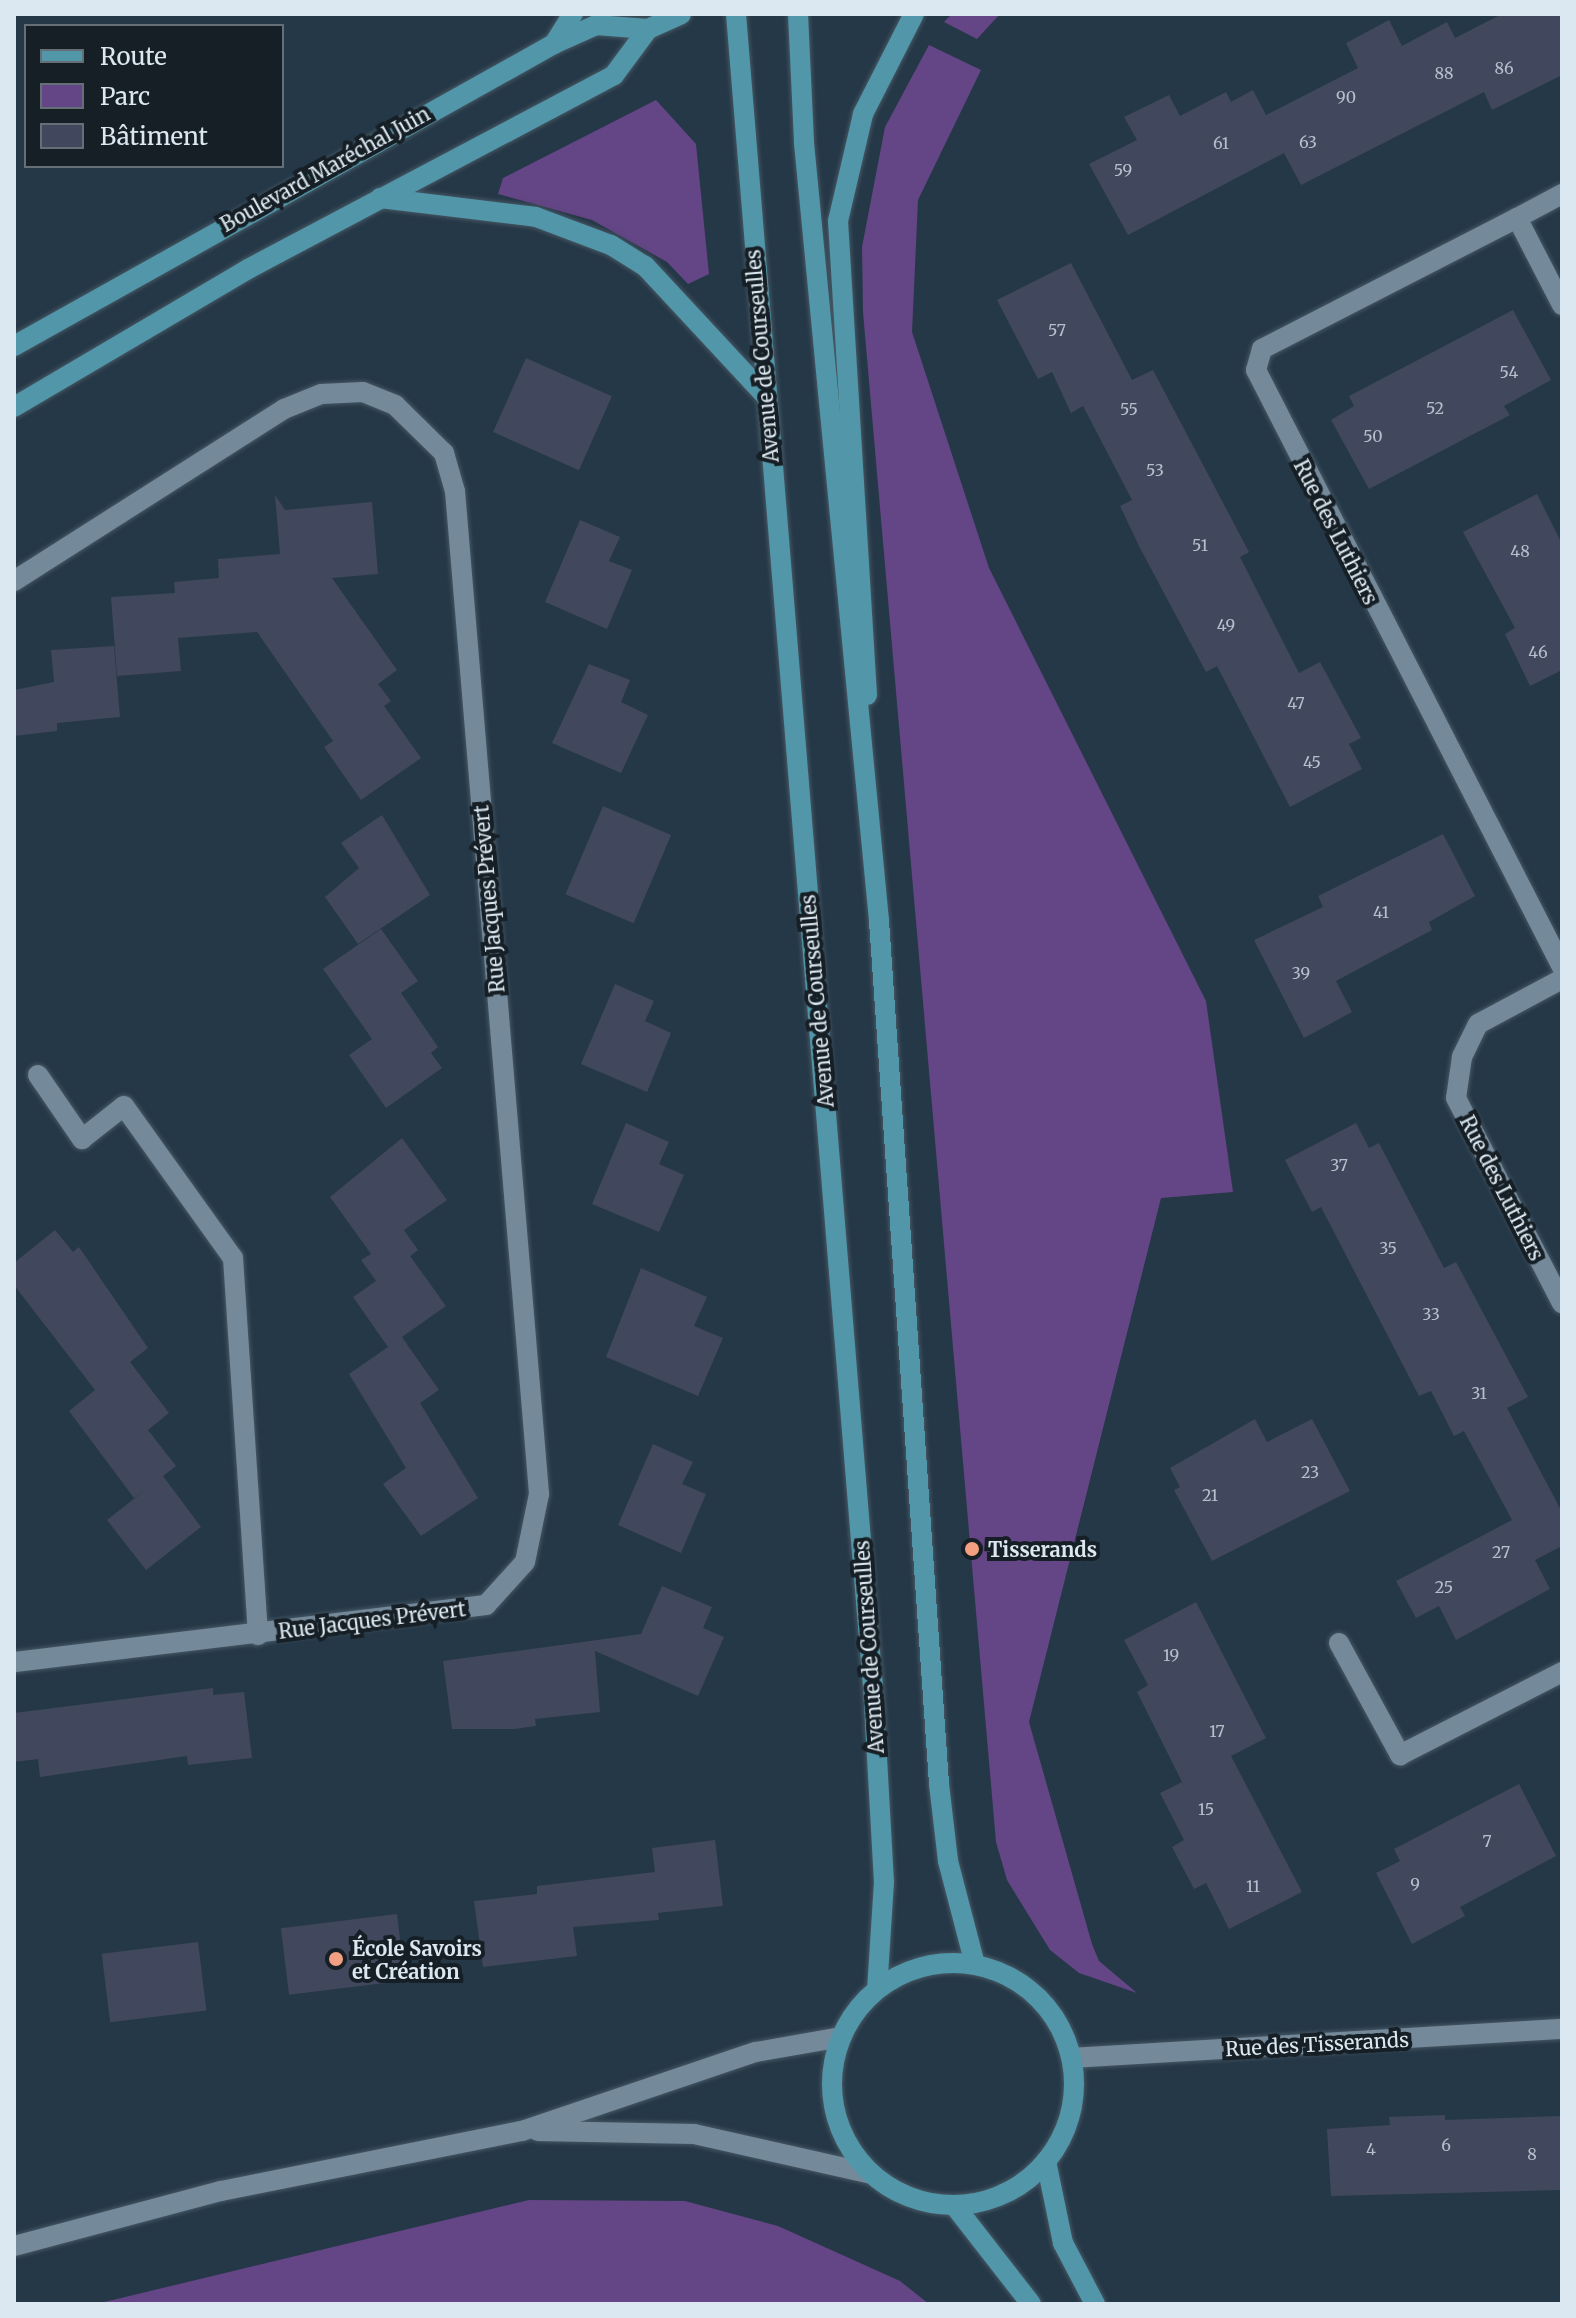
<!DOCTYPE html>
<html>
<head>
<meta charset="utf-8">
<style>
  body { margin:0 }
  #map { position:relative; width:1576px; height:2318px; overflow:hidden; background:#253847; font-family:Merriweather,serif }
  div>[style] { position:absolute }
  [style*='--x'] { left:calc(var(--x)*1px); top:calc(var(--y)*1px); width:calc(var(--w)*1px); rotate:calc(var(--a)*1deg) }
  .green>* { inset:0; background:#644585 }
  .building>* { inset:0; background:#41475c; transform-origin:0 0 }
  .roads { filter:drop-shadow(0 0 2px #465764) drop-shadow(0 0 2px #465764) }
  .minor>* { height:20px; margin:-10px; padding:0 10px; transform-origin:10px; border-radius:10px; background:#748a9b }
  .tertiary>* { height:20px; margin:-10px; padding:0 10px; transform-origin:10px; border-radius:10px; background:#748a9b }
  .secondary>* { height:20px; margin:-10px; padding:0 10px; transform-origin:10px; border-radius:10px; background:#5297a9 }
  .secondary>.ring { margin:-10px; padding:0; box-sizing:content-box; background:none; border:20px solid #5297a9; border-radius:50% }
  .dots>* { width:22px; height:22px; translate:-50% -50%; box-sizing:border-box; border:4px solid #161f25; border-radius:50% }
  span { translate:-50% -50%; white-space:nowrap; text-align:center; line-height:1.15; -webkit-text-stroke:8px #161f25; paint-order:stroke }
  .number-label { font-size:16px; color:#b5c0cc }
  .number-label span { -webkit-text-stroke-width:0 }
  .street-label { font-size:20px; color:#dce8f1 }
  .poi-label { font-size:20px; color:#dce8f1; font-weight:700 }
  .left { translate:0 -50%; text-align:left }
  .frame { position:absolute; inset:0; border:16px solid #dce8f1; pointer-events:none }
  .legend { position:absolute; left:24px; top:24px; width:260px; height:144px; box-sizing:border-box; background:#161f25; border:2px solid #656f77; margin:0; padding:10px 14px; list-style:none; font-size:24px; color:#dce8f1 }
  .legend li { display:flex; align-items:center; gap:16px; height:40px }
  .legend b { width:40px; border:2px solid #656f77 }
</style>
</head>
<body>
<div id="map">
  <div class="green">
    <i style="clip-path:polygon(952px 14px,1000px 14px,977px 39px,944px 22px)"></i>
    <i style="clip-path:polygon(929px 45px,981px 70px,918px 200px,912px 332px,989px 568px,1206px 1001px,1233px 1192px,1161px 1198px,1029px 1722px,1092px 1944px,1099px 1961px,1137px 1993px,1079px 1973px,1050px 1950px,1007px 1880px,996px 1842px,863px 312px,862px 247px,885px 127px)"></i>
    <i style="clip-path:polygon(656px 100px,696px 144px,709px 274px,688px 284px,667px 262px,592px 220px,498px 194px,503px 178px)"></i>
    <i style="clip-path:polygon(529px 2200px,685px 2201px,778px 2226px,900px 2281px,929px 2304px,96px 2304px)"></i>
  </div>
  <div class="building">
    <i style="clip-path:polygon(1502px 14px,1562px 14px,1562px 75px,1492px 110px,1484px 92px,1301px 185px,1284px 153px,1128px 235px,1089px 164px,1137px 140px,1124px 117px,1169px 95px,1180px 116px,1226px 92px,1231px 102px,1253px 90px,1266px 115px,1358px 68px,1346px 43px,1389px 20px,1402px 46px,1447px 22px,1455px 38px)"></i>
    <i style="clip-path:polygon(1071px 263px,1132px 380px,1153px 370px,1249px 552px,1240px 557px,1299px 673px,1320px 662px,1361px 738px,1349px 744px,1362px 769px,1290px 807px,1217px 666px,1206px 672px,1140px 548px,1120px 506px,1132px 500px,1083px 406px,1071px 413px,1052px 372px,1038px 379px,997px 300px)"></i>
    <i style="clip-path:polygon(1513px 310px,1551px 380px,1504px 406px,1510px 415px,1369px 489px,1331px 420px,1354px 406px,1349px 396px)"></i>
    <i style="left:526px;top:358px;width:94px;height:81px;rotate:24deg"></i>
    <i style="clip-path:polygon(1537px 494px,1562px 544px,1562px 670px,1530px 686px,1505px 634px,1515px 628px,1463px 532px)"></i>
    <i style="clip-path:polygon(275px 495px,285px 510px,372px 502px,378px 574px,332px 578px,397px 670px,378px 684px,391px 701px,384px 706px,421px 758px,361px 800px,324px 747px,333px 741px,257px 632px,178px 638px,181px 671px,117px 676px,111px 597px,175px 593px,174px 582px,219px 578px,218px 559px,280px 554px)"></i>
    <i style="clip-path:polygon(580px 520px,620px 537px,609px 561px,632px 570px,607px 629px,545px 602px)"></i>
    <i style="clip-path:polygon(114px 646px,120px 717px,57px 723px,57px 731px,14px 736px,14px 690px,54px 682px,51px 650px)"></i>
    <i style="clip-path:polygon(589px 664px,630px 680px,621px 702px,648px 715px,621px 773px,552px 743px)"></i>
    <i style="left:603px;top:806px;width:74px;height:96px;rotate:23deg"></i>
    <i style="clip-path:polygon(382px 815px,430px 895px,358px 944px,325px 897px,359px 868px,341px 843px)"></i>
    <i style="clip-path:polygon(1443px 834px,1475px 896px,1429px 922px,1432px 930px,1336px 981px,1352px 1012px,1304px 1038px,1254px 940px,1323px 907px,1318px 896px)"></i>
    <i style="clip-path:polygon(381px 929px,418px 981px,401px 993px,438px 1047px,431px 1053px,442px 1068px,386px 1108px,349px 1055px,372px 1039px,323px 969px)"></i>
    <i style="clip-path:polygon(615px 984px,654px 1001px,645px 1021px,671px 1033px,647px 1092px,581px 1064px)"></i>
    <i style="clip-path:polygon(626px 1123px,669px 1142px,659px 1164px,684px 1175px,659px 1232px,592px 1204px)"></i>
    <i style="clip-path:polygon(1356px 1123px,1369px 1148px,1379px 1143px,1444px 1268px,1456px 1262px,1528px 1397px,1507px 1408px,1562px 1512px,1562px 1546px,1535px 1560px,1550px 1589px,1456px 1640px,1439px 1606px,1416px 1618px,1396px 1581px,1512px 1520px,1464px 1431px,1454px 1436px,1431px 1391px,1419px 1396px,1321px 1207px,1312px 1212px,1285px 1160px)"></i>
    <i style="clip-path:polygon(402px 1138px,447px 1200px,404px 1230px,418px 1250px,410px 1256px,446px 1306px,402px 1337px,439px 1390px,420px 1403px,478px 1498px,421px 1536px,383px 1484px,406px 1468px,349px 1374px,388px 1347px,353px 1297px,376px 1281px,361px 1260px,371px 1254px,330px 1197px)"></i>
    <i style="clip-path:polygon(55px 1230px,73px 1252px,79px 1247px,148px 1348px,130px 1362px,169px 1413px,148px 1430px,176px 1466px,163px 1476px,201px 1527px,146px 1570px,107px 1520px,145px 1490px,134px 1498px,69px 1411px,95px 1390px,14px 1285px,14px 1263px)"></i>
    <i style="clip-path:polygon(641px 1268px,707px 1297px,694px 1326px,723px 1338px,698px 1396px,606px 1357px)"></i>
    <i style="clip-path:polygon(1255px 1419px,1267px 1442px,1312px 1419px,1350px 1491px,1212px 1561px,1174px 1490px,1180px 1487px,1170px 1468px)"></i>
    <i style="clip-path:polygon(653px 1444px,693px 1462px,682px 1484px,706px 1494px,681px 1553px,618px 1525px)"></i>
    <i style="clip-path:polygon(662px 1586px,712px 1607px,703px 1628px,724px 1637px,698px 1696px,595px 1651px,600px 1712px,535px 1719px,536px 1726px,514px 1729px,452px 1729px,443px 1661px,641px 1634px)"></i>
    <i style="clip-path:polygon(1196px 1602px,1266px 1738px,1231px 1756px,1302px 1892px,1229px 1929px,1206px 1883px,1194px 1889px,1172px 1847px,1184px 1840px,1160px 1793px,1182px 1782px,1137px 1692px,1148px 1685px,1124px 1640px)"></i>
    <i style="clip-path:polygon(213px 1688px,213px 1695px,244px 1692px,252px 1758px,188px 1765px,187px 1756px,40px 1777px,38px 1759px,14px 1762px,14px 1713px)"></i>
    <i style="clip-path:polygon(1519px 1784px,1556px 1856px,1460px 1907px,1465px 1916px,1412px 1944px,1376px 1873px,1400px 1861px,1394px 1849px)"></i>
    <i style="clip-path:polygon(715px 1840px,723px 1906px,658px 1913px,659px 1920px,573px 1927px,577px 1956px,483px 1967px,474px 1901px,537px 1894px,537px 1886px,655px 1872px,652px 1848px)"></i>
    <i style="left:397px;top:1914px;width:67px;height:117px;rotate:83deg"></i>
    <i style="left:198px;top:1942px;width:69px;height:97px;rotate:83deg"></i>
    <i style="clip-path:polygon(1445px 2115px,1445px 2120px,1562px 2116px,1562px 2190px,1331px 2196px,1327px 2129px,1390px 2125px,1389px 2117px)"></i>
  </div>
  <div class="roads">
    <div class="minor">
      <i style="--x:1517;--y:218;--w:51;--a:-28.1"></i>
      <i style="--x:1562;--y:305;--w:98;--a:-117.3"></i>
      <i style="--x:1517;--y:218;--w:287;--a:152.8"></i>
      <i style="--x:1262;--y:349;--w:22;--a:106"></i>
      <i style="--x:1256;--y:370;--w:671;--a:62.86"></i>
      <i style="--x:14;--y:581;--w:320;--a:-32.5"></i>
      <i style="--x:284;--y:409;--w:40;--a:-22"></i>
      <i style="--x:321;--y:394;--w:42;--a:-2.7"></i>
      <i style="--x:363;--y:392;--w:35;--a:22"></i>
      <i style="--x:395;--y:405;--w:69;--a:44.4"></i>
      <i style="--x:444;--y:453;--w:40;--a:74"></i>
      <i style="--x:455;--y:491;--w:1007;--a:85.21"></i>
      <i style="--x:539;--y:1494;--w:69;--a:101.6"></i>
      <i style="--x:525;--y:1562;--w:58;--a:132.2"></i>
      <i style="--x:486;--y:1605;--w:475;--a:173.1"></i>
      <i style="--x:1562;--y:979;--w:95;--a:151.8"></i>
      <i style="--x:1478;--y:1024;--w:37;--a:116"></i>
      <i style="--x:1462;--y:1057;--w:41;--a:98.3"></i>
      <i style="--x:1456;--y:1098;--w:231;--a:62.7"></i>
      <i style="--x:38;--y:1075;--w:78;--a:55.5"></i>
      <i style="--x:82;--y:1139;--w:53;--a:-38.2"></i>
      <i style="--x:124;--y:1106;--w:187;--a:54.4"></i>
      <i style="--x:233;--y:1258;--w:378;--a:86.2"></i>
      <i style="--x:1339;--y:1643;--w:128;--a:61.4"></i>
      <i style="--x:1400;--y:1755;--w:182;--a:-27.1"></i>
      <i style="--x:1072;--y:2058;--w:491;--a:-3.4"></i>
    </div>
    <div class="tertiary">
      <i style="--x:538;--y:2131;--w:156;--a:1.1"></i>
      <i style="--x:694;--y:2134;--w:181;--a:12.7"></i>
      <i style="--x:14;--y:2246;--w:214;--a:-14.9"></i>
      <i style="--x:221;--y:2191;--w:307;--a:-11.3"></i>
      <i style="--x:522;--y:2131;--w:247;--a:-18.7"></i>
      <i style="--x:756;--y:2052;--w:86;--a:-10"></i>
    </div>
    <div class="secondary">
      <i style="--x:736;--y:14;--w:1678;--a:85.32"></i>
      <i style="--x:873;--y:1686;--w:196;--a:86.8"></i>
      <i style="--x:884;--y:1882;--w:107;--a:93.7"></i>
      <i style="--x:798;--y:14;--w:129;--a:87.3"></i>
      <i style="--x:804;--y:143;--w:782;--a:84.49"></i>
      <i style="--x:879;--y:921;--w:865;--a:86.02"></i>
      <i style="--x:939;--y:1784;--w:78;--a:83.3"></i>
      <i style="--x:948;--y:1861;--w:107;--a:75.4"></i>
      <i style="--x:554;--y:44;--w:36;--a:-58"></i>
      <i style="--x:380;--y:198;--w:157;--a:6.9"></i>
      <i style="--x:536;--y:217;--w:80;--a:20.5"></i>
      <i style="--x:611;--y:245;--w:40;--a:32"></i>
      <i style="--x:645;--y:266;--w:175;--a:47.1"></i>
      <i style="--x:14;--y:346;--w:619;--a:-29.22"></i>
      <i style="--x:554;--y:44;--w:46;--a:-24.3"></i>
      <i style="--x:596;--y:25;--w:52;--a:4.4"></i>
      <i style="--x:648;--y:29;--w:36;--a:-24"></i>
      <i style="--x:14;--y:407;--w:272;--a:-30.5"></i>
      <i style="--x:248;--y:269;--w:414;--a:-27.9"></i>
      <i style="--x:614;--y:75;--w:57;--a:-53.5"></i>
      <i style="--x:867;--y:695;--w:475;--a:-93.5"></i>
      <i style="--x:838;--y:221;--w:110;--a:-76.8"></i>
      <i style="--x:863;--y:114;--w:112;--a:-63"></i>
      <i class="ring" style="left:832px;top:1963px;width:222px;height:222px"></i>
      <i style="--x:1046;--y:2161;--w:84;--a:78.3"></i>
      <i style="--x:1063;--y:2243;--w:69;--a:62.3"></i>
      <i style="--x:954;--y:2205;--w:125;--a:52.1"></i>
    </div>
  </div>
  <div class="dots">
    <i style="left:972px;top:1549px;background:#f3a082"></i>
    <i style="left:336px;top:1959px;background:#f3a082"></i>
  </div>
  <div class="number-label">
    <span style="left:1504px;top:68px">86</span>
    <span style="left:1444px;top:73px">88</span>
    <span style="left:1346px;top:97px">90</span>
    <span style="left:1308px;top:142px">63</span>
    <span style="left:1221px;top:143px">61</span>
    <span style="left:1123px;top:170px">59</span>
    <span style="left:1057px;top:330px">57</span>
    <span style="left:1509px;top:372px">54</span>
    <span style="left:1435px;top:408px">52</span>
    <span style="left:1129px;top:409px">55</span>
    <span style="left:1373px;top:436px">50</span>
    <span style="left:1155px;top:470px">53</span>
    <span style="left:1200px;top:545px">51</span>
    <span style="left:1520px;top:551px">48</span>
    <span style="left:1226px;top:625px">49</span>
    <span style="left:1538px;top:652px">46</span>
    <span style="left:1296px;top:703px">47</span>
    <span style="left:1312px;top:762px">45</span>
    <span style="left:1381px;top:912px">41</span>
    <span style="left:1301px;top:973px">39</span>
    <span style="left:1339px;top:1165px">37</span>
    <span style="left:1388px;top:1248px">35</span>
    <span style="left:1431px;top:1314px">33</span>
    <span style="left:1479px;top:1393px">31</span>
    <span style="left:1310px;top:1472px">23</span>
    <span style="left:1210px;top:1495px">21</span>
    <span style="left:1501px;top:1552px">27</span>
    <span style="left:1444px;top:1587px">25</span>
    <span style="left:1171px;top:1655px">19</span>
    <span style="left:1217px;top:1731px">17</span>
    <span style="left:1206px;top:1809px">15</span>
    <span style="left:1487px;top:1841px">7</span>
    <span style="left:1415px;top:1884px">9</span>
    <span style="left:1253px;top:1886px">11</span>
    <span style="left:1446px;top:2145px">6</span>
    <span style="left:1371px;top:2149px">4</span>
    <span style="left:1532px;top:2154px">8</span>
  </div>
  <div class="street-label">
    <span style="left:325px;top:169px;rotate:-29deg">Boulevard Maréchal Juin</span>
    <span style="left:762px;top:356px;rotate:-95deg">Avenue de Courseulles</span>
    <span style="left:1336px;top:532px;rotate:63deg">Rue des Luthiers</span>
    <span style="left:489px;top:899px;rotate:-95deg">Rue Jacques Prévert</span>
    <span style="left:817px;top:1001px;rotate:-95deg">Avenue de Courseulles</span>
    <span style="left:1502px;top:1188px;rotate:63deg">Rue des Luthiers</span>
    <span style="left:372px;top:1620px;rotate:-7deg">Rue Jacques Prévert</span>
    <span style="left:869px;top:1647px;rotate:-94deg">Avenue de Courseulles</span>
    <span style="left:1317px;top:2044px;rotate:-3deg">Rue des Tisserands</span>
  </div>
  <div class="poi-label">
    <span class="left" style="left:988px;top:1549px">Tisserands</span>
    <span class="left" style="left:352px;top:1960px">École Savoirs<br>et Création</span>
  </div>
  <div class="frame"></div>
  <ul class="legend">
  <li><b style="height:10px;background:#5297a9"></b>Route</li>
  <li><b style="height:22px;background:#644585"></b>Parc</li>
  <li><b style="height:22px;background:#41475c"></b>Bâtiment</li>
  </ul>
</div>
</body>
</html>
